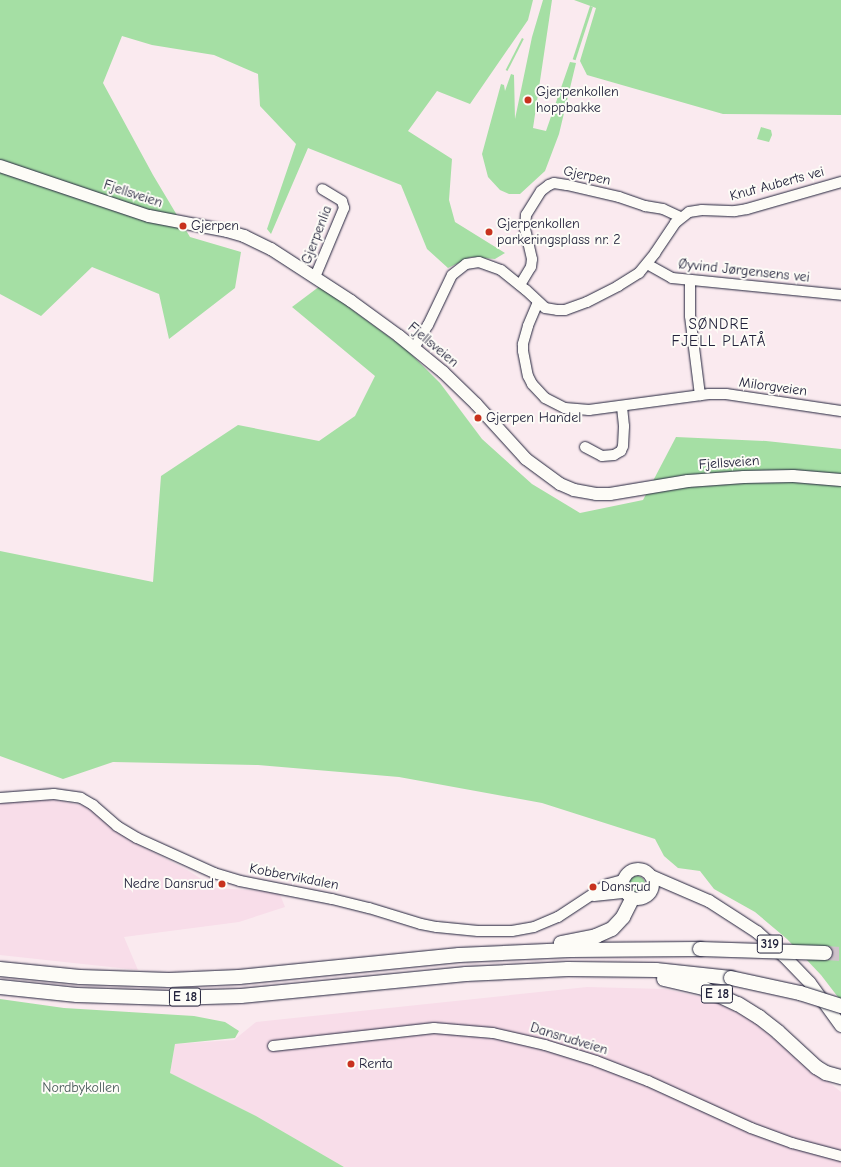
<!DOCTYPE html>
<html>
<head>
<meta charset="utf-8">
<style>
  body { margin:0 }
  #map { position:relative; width:841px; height:1167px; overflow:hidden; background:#faeaef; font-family:"Comic Neue",sans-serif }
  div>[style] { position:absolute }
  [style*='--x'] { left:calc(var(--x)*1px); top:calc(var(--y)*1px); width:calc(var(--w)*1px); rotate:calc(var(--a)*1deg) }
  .built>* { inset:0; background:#f8dde9 }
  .green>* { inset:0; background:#a5dfa4; transform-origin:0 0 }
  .round { border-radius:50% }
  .highway-tunnel>* { height:14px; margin-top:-7px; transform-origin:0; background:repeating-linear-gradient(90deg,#cfc2cb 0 14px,transparent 0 21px) }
  .roads { filter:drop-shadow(0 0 1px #22223b) drop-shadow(0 0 1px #22223b) }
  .minor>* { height:10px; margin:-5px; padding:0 5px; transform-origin:5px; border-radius:5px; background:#fdfcf7 }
  .major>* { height:12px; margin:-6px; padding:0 6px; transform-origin:6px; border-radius:6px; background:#fdfcf7 }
  .major>.ring { margin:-6px; padding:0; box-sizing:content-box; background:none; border:12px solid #fdfcf7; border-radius:50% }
  .highway>* { height:14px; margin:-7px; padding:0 7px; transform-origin:7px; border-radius:7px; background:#fdfcf7 }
  .bridges { filter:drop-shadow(0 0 1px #22223b) drop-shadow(0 0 1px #22223b) }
  .highway-bridge>* { height:14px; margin:-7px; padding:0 7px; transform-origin:7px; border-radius:7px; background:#fdfcf7 }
  .dots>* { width:11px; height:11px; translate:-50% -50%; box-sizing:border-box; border:2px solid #fdfcf7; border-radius:50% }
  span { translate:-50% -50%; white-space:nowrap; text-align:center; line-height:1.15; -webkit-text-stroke:4px #fdfcf7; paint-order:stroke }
  .shield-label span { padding:1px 3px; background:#fdfcf7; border:1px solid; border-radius:3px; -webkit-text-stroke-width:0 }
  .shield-label { font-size:13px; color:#22223b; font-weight:700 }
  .poi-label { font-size:14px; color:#22223b }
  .left { translate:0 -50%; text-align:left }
  .right { translate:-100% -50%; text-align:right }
  .street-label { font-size:14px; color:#22223b }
  .park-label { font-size:14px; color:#495b5a }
  .neighbourhood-label { font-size:15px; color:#22223b; letter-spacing:1px }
</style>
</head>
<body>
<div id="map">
  <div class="built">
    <i style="clip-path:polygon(47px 798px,90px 807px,128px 839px,189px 871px,215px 888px,279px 892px,285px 907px,239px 922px,124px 937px,138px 970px,0 955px,0 801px)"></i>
    <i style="clip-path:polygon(587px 987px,665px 989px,710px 999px,750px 1019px,841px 1092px,841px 1167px,344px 1167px,256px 1116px,170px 1073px,175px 1044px,234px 1040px,256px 1022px)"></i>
  </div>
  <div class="green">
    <i style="clip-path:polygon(0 0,533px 0,528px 20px,470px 104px,437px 91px,408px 131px,452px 159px,449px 200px,455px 222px,505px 253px,495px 259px,471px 257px,448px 268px,427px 249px,401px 185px,308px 148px,271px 234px,267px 229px,296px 144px,260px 106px,258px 74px,214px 55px,152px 45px,122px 36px,103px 83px,153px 175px,190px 237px,241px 252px,235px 288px,169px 339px,159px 294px,92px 267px,41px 316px,0 294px)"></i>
    <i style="clip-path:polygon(543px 0,552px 0,533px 128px,546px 131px,570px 62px,576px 63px,559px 134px,545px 171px,520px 194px,509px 194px,500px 190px,488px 177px,482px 154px,501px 84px,504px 85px,505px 91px,511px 74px,514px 75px,515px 119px,532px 37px)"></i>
    <i style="clip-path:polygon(574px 0,841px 0,841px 115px,723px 114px,587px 75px,580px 61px,596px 8px)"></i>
    <i style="left:590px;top:6px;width:3px;height:56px;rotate:18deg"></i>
    <i style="left:522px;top:38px;width:2px;height:36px;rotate:27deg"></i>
    <i style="clip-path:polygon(761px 127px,771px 130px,772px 135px,769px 142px,757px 139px)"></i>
    <i style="clip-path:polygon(320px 286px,407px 350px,440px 383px,482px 439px,532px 484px,580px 513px,643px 500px,676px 437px,766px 441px,841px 449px,841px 1001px,821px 975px,787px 939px,755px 912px,714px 889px,700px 871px,678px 868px,664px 856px,655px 839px,542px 803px,399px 777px,258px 765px,113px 762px,63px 779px,0 756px,0 551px,153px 582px,161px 476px,238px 425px,319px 441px,355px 416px,375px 376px,292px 307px)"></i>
    <i class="round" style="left:629px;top:876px;width:16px;height:16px"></i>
    <i style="clip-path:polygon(0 999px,64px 1008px,194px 1016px,225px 1022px,239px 1031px,235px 1038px,175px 1044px,170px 1073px,256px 1116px,344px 1167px,0 1167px)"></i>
  </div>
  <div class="highway-tunnel">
    <i style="--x:825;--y:953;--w:16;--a:4"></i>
  </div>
  <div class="roads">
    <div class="minor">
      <i style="--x:647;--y:264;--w:29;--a:29"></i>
      <i style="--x:672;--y:278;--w:170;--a:5.7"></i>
      <i style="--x:315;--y:277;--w:75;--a:-67.2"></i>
      <i style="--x:344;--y:208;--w:7;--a:-106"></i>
      <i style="--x:342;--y:201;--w:23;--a:-149"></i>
      <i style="--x:690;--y:280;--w:36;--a:90"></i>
      <i style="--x:690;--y:316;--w:80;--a:82.8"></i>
      <i style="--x:520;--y:285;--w:21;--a:-59"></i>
      <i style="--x:531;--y:267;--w:8;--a:-83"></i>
      <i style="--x:532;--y:259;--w:31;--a:-103"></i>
      <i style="--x:525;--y:229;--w:14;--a:-86"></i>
      <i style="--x:526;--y:215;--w:28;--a:-58"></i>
      <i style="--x:541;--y:191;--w:10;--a:-37"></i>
      <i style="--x:549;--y:185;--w:5;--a:-22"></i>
      <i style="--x:554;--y:183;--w:13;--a:9"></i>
      <i style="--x:567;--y:185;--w:53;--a:13"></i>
      <i style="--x:619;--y:197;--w:28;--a:19"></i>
      <i style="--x:645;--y:206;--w:18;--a:9"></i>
      <i style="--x:663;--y:209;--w:19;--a:25"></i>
      <i style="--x:538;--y:302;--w:26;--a:113"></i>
      <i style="--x:528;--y:326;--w:19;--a:106"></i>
      <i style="--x:523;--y:344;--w:7;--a:90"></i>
      <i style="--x:523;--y:351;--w:25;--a:79"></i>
      <i style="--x:528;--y:376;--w:9;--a:63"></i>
      <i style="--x:532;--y:384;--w:19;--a:47"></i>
      <i style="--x:545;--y:398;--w:22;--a:27"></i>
      <i style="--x:565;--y:408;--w:24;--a:5"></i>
      <i style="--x:589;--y:410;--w:121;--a:-7.6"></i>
      <i style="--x:709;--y:394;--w:17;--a:0"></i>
      <i style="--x:726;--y:394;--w:116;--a:8.4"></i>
      <i style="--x:414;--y:348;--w:27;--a:-59"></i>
      <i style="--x:428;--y:325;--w:55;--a:-64.4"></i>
      <i style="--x:452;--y:275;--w:18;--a:-38"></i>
      <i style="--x:466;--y:264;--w:13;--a:-9"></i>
      <i style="--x:479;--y:262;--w:23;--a:20"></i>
      <i style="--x:501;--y:270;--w:32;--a:39"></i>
      <i style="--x:526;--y:290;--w:26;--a:43"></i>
      <i style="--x:545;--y:308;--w:12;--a:9"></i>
      <i style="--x:557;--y:310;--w:8;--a:0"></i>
      <i style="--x:565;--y:310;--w:23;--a:-20"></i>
      <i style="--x:587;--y:302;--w:35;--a:-27"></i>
      <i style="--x:618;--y:286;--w:25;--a:-32"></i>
      <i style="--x:639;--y:273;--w:26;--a:-51"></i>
      <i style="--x:655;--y:253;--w:36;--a:-56"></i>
      <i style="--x:675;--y:223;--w:18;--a:-38"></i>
      <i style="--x:689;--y:212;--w:13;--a:-9"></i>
      <i style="--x:702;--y:210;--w:33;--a:2"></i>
      <i style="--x:735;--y:211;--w:12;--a:-9"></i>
      <i style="--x:747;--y:209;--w:98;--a:-16"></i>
      <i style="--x:585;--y:447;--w:19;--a:28"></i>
      <i style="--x:602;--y:456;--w:12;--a:-5"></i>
      <i style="--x:614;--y:455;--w:8;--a:-30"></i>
      <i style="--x:621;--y:451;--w:5;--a:-68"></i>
      <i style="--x:623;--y:446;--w:20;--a:-87"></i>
      <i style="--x:624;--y:426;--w:20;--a:-96"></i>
      <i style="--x:0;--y:798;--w:54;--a:-4.2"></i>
      <i style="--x:54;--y:794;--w:27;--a:8"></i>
      <i style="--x:81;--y:798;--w:14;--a:30"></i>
      <i style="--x:93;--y:805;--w:32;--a:41"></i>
      <i style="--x:117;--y:826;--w:23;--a:31"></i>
      <i style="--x:137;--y:838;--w:85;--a:24.4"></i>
      <i style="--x:214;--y:873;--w:27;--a:17"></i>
      <i style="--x:240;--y:881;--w:94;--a:11.1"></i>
      <i style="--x:332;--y:899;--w:38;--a:14"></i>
      <i style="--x:369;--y:908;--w:54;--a:17.1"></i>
      <i style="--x:421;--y:924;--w:16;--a:11"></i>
      <i style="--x:437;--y:927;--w:41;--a:5.6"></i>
      <i style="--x:478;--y:931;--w:34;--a:0"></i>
      <i style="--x:512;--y:931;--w:22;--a:-10"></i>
      <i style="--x:534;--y:927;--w:26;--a:-23"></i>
      <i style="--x:558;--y:917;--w:60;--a:-33.4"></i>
      <i style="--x:608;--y:884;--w:16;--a:-15"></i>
      <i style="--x:594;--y:896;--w:31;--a:-6"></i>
      <i style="--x:273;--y:1046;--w:162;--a:-6.4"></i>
      <i style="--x:434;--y:1028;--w:59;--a:4.8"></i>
      <i style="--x:493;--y:1033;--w:53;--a:13"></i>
      <i style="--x:545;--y:1045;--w:53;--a:17.4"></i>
      <i style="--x:596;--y:1061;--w:56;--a:21"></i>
      <i style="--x:648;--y:1081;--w:113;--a:24.5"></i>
      <i style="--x:751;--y:1128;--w:44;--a:20.1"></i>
      <i style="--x:792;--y:1143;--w:51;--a:14.9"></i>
    </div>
    <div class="major">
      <i style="--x:0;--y:166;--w:157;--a:18.6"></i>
      <i style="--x:149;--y:216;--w:79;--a:10.9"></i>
      <i style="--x:227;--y:231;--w:18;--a:16"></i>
      <i style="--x:244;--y:236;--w:30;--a:26"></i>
      <i style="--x:271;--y:249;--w:95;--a:33"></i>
      <i style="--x:351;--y:301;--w:59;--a:36.1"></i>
      <i style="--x:399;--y:336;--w:57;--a:39.3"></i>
      <i style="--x:443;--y:372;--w:46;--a:44.1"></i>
      <i style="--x:476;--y:404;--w:74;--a:47.7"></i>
      <i style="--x:526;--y:459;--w:42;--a:36.3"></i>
      <i style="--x:560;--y:484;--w:15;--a:23"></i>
      <i style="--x:574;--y:490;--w:22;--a:10"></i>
      <i style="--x:596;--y:494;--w:14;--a:0"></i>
      <i style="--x:610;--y:494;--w:79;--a:-9.5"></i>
      <i style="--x:688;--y:481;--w:56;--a:-4.1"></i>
      <i style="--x:744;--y:477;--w:49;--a:-1.2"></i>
      <i style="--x:793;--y:476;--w:48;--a:4.8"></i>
      <i class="ring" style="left:623px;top:869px;width:18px;height:18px"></i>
      <i style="--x:651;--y:876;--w:63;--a:23.3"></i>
      <i style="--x:709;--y:901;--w:57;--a:32.9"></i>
      <i style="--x:757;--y:932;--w:36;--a:42"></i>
      <i style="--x:784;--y:956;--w:37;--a:46"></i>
      <i style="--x:810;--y:983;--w:53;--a:54.2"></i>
    </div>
    <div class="highway">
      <i style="--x:561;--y:943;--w:36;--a:-11"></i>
      <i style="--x:596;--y:936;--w:17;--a:-24"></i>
      <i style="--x:612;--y:929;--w:16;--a:-47"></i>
      <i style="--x:623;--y:917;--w:20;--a:-63"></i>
      <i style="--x:0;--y:969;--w:80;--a:5.7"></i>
      <i style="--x:80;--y:977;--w:89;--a:1.9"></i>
      <i style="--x:169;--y:980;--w:70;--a:-2.5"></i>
      <i style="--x:239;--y:977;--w:221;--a:-5.7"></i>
      <i style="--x:459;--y:955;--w:111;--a:-2.6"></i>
      <i style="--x:570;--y:950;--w:130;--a:-0.4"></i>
      <i style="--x:664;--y:979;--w:40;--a:13"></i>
      <i style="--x:703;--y:988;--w:38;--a:25"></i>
      <i style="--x:738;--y:1004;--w:25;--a:32"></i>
      <i style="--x:759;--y:1017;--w:24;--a:38"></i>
      <i style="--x:778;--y:1032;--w:52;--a:42.6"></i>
      <i style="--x:816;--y:1067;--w:12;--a:31"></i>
      <i style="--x:826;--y:1073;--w:16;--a:15"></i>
      <i style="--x:0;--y:987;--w:77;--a:5.9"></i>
      <i style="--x:77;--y:995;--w:93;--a:1.8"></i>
      <i style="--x:170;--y:998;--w:71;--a:-1.6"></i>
      <i style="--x:241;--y:996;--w:226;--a:-5.6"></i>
      <i style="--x:466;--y:974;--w:102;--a:-2.8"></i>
      <i style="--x:568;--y:969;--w:88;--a:0.7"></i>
      <i style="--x:656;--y:970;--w:75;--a:6.1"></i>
    </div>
  </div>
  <div class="bridges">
    <div class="highway-bridge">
      <i style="--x:700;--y:949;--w:125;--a:1.8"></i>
      <i style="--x:731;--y:978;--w:71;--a:12.3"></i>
      <i style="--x:800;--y:993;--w:43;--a:17.6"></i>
    </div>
  </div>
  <div class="dots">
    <i style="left:528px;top:100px;background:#c8321e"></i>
    <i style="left:183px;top:226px;background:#c8321e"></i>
    <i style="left:489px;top:232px;background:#c8321e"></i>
    <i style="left:478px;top:418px;background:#c8321e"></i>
    <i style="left:222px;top:884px;background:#c8321e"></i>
    <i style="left:593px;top:887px;background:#c8321e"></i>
    <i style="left:351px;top:1064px;background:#c8321e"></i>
  </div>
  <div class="shield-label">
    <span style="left:770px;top:944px">319</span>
    <span style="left:717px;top:994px">E 18</span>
    <span style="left:185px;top:997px">E 18</span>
  </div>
  <div class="poi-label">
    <span class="left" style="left:536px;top:100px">Gjerpenkollen<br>hoppbakke</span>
    <span class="left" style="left:497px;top:232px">Gjerpenkollen<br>parkeringsplass nr. 2</span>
    <span class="left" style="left:191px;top:226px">Gjerpen</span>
    <span class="left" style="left:486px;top:418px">Gjerpen Handel</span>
    <span class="right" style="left:214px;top:884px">Nedre Dansrud</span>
    <span class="left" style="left:601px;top:887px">Dansrud</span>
    <span class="left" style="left:359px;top:1064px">Renta</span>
  </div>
  <div class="street-label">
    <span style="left:587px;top:176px;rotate:12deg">Gjerpen</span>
    <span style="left:777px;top:184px;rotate:-15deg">Knut Auberts vei</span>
    <span style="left:133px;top:194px;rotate:18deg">Fjellsveien</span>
    <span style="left:317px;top:235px;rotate:-69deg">Gjerpenlia</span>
    <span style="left:744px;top:271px;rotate:6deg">Øyvind Jørgensens vei</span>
    <span style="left:433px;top:345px;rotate:40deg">Fjellsveien</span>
    <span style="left:773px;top:387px;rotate:8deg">Milorgveien</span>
    <span style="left:729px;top:463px;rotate:-4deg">Fjellsveien</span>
    <span style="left:294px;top:877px;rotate:11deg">Kobbervikdalen</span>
    <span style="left:569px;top:1039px;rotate:17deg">Dansrudveien</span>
  </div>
  <div class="park-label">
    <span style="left:81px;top:1088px">Nordbykollen</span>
  </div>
  <div class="neighbourhood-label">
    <span style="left:719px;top:333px">SØNDRE<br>FJELL PLATÅ</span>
  </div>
</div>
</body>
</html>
